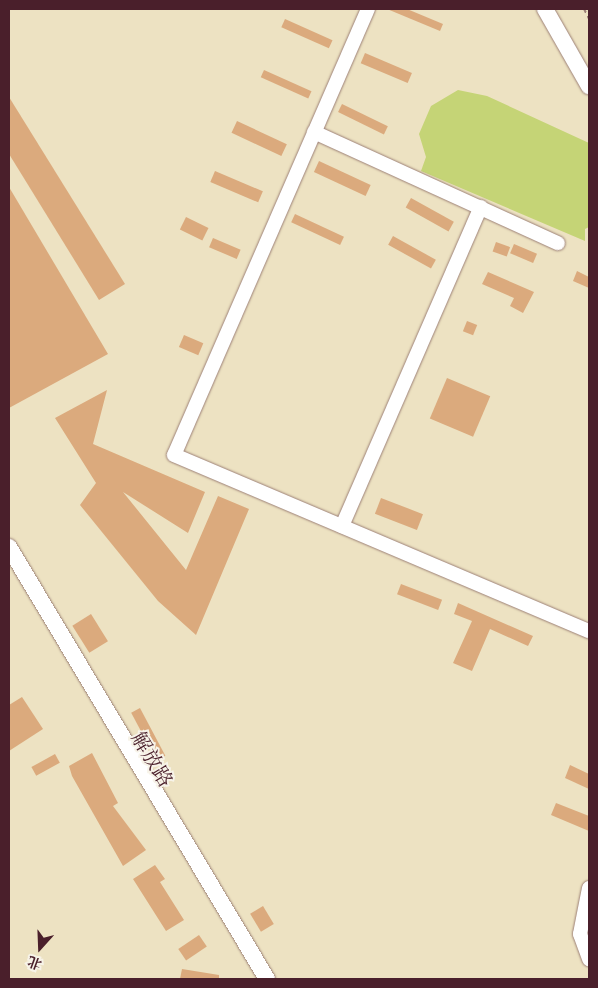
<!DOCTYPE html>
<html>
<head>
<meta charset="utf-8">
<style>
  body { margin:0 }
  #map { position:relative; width:598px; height:988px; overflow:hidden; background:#ede2c2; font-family:"IM FELL DW Pica","Noto Serif SC",serif }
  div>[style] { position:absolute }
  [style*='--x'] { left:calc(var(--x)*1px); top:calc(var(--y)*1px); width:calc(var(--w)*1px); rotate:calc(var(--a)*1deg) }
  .green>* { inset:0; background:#c5d476 }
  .building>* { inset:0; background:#dbaa7d; transform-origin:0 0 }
  .path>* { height:2px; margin-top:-1px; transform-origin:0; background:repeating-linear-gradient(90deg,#9c8076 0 4px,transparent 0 8px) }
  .roads { filter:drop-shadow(0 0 1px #9c8076) drop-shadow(0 0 1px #9c8076) }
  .minor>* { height:14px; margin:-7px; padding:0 7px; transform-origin:7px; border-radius:7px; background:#fff }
  .major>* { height:16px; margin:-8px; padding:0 8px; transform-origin:8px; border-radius:8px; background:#fff }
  span { translate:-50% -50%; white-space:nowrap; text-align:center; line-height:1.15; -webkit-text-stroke:4px #f7f3e8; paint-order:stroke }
  .street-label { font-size:20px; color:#4a1f2b }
  .frame { position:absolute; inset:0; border:10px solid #4a1f2b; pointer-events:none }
  .north { position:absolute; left:15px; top:923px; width:50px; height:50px; -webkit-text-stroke:4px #f7f3e8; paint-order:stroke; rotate:200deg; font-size:14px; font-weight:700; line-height:20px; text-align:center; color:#4a1f2b }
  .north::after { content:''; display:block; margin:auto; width:18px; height:22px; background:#4a1f2b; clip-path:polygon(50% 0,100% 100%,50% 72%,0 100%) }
</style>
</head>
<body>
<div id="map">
  <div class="green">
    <i style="clip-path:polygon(458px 90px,487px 96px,589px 143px,589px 227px,585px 229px,585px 241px,421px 171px,426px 157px,419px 134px,431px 106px)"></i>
  </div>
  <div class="building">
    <i style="clip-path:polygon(387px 9px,407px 9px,443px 24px,440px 31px)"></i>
    <i style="left:285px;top:19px;width:52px;height:9px;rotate:24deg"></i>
    <i style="left:365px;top:53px;width:51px;height:11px;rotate:23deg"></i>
    <i style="left:264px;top:70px;width:52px;height:8px;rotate:24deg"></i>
    <i style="clip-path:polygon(9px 97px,125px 284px,99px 300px,9px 154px)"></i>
    <i style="left:342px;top:104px;width:51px;height:9px;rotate:26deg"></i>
    <i style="left:237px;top:121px;width:55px;height:13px;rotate:25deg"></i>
    <i style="left:319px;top:161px;width:57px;height:12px;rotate:25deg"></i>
    <i style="left:215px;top:171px;width:52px;height:12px;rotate:23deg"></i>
    <i style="clip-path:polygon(9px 187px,108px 354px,9px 408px)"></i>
    <i style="left:411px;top:198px;width:49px;height:11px;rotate:29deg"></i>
    <i style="left:295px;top:214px;width:54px;height:9px;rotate:25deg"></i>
    <i style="left:186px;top:217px;width:25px;height:14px;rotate:26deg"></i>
    <i style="left:393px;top:236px;width:49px;height:10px;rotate:29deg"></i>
    <i style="left:213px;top:238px;width:30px;height:10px;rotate:23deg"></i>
    <i style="left:496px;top:242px;width:15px;height:10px;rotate:20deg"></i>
    <i style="left:514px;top:244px;width:25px;height:10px;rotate:23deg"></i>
    <i style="clip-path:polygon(577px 271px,589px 277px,589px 288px,573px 281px)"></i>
    <i style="clip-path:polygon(488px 272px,534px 292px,523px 313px,510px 306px,514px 298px,482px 284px)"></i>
    <i style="left:467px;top:321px;width:11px;height:11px;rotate:22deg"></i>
    <i style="left:184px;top:335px;width:21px;height:13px;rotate:23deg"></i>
    <i style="left:447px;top:378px;width:47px;height:44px;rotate:23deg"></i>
    <i style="clip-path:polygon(107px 390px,93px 444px,205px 492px,188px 533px,123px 492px,186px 570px,218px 496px,249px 509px,196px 635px,158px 601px,80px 505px,96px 483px,55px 418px)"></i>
    <i style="left:381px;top:498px;width:45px;height:17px;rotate:21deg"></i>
    <i style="left:401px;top:584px;width:44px;height:11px;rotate:21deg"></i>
    <i style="clip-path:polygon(458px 603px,533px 636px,528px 646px,490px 629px,472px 671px,453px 663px,472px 621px,454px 614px)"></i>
    <i style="left:91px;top:614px;width:32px;height:22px;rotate:58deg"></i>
    <i style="clip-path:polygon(22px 697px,43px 729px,9px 751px,9px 705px)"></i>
    <i style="left:140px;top:708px;width:54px;height:10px;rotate:62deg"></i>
    <i style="clip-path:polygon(92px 753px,118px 803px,113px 806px,146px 850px,123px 866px,72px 776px,69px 766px)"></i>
    <i style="left:55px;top:754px;width:10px;height:27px;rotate:61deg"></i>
    <i style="clip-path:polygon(570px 765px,589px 774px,589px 789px,565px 778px)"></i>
    <i style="clip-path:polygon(556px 803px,589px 816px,589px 831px,551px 815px)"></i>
    <i style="clip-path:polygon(155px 865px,165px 879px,160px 882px,184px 920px,166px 931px,133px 879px)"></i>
    <i style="left:263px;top:906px;width:21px;height:15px;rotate:59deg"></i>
    <i style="left:199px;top:935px;width:14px;height:25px;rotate:56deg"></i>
    <i style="clip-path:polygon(182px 969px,219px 975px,219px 979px,180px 979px)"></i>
  </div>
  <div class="path">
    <i style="--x:584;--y:9;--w:11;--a:63"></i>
  </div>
  <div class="roads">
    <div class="minor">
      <i style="--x:368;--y:9;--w:486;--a:113.5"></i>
      <i style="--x:174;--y:455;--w:451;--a:23"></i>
      <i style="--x:314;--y:132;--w:268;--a:24.5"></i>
      <i style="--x:342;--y:526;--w:348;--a:-66.5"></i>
      <i style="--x:589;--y:888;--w:47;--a:101.1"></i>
      <i style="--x:580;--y:934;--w:27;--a:70"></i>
    </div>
    <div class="major">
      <i style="--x:545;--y:9;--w:89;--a:60.3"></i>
      <i style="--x:9;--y:547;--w:503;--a:59.15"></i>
    </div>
  </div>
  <div class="street-label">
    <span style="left:151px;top:760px;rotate:59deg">解放路</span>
  </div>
  <div class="frame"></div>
  <div class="north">北</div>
</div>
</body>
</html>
